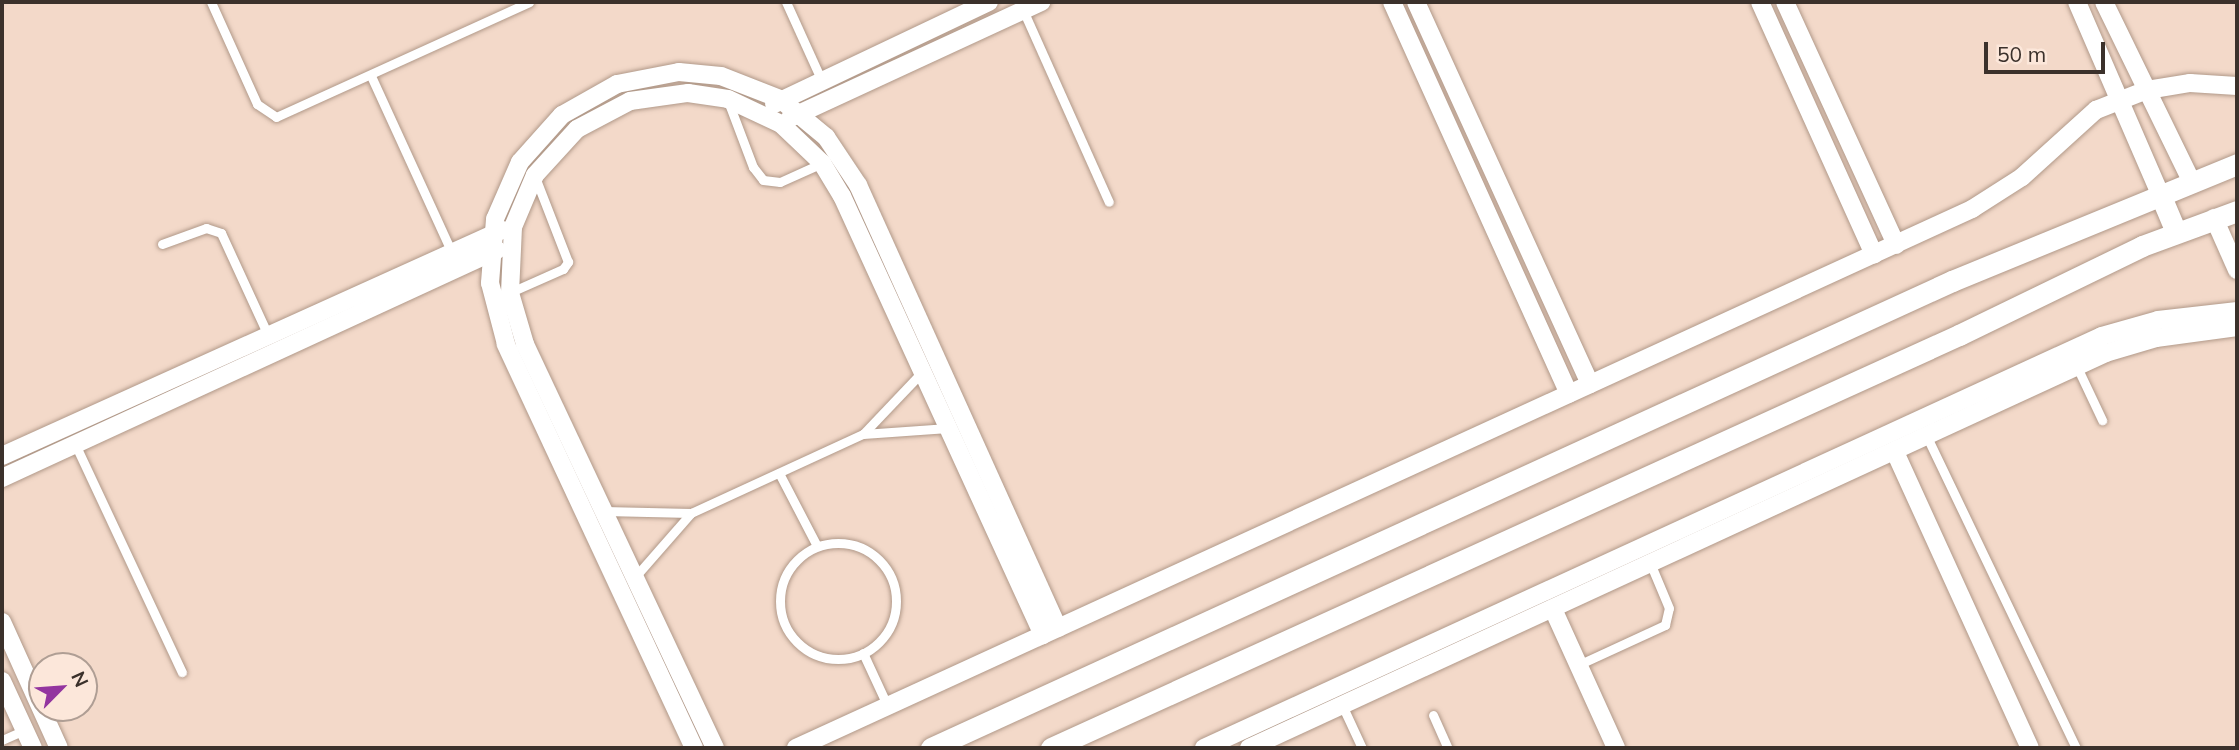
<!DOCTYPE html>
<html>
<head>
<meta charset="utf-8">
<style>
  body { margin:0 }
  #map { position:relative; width:2239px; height:750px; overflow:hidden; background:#f3d9c9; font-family:Mulish,sans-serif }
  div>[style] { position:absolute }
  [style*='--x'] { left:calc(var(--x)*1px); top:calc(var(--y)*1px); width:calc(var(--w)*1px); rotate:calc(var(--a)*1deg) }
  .roads { filter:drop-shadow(0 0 2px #b19989) drop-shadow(0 0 2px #b19989) }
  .service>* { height:9px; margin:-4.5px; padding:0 4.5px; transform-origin:4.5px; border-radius:4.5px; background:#fff }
  .service>.ring { margin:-4.5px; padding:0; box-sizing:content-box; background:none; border:9px solid #fff; border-radius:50% }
  .minor>* { height:18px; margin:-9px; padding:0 9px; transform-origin:9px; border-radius:9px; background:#fff }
  .tertiary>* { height:21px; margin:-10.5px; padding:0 10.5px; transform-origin:10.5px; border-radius:10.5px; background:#fff }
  span { translate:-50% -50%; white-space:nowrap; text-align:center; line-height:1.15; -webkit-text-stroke:5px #fce7da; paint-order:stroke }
  .frame { position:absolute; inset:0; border:4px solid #3b312b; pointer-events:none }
  .north { position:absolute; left:28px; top:652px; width:70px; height:70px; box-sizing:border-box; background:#fce7da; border:2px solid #af9e94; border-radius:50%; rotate:65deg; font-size:19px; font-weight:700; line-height:28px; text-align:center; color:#3b312b }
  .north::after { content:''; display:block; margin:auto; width:24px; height:32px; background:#93359f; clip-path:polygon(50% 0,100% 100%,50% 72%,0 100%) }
  .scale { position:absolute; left:1984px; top:42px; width:121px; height:32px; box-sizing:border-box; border:4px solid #3b312b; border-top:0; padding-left:9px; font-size:21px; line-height:24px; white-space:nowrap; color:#3b312b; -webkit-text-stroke:5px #fce7da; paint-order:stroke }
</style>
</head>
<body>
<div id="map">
  <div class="roads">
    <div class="service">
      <i style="--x:211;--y:2;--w:112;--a:65.7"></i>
      <i style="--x:257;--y:104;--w:23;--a:34"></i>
      <i style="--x:276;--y:117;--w:278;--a:-24.4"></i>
      <i style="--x:786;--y:2;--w:85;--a:65.6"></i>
      <i style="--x:1023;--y:10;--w:210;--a:65.9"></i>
      <i style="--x:371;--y:76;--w:192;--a:65.4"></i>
      <i style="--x:728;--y:101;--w:71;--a:69.3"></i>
      <i style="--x:753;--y:167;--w:16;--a:52"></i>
      <i style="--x:763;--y:180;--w:17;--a:7"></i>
      <i style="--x:780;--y:182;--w:46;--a:-24.3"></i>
      <i style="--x:162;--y:244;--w:47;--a:-20"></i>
      <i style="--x:206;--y:228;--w:16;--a:18"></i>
      <i style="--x:221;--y:233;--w:112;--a:65.3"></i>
      <i style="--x:511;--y:292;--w:57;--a:-23.9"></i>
      <i style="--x:563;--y:269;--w:9;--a:-54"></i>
      <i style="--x:568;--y:262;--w:91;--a:-111.2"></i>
      <i style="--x:2077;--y:367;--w:59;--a:64.7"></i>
      <i style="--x:864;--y:433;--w:84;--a:-46.4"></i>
      <i style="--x:1927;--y:437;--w:345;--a:64.4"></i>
      <i style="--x:75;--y:444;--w:252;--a:64.9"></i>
      <i style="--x:779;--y:473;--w:82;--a:62.5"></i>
      <i style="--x:604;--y:511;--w:87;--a:1.3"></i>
      <i style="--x:691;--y:513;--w:189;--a:-24.7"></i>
      <i style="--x:863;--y:434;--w:85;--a:-4"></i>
      <i class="ring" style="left:780px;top:543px;width:107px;height:107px"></i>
      <i style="--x:635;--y:577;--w:85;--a:-48.8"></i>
      <i style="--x:863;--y:653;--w:60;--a:65.2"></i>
      <i style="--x:1578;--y:665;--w:96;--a:-24.7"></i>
      <i style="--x:1665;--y:625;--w:17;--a:-77"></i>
      <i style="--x:1669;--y:608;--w:47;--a:-112.7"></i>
      <i style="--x:1342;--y:705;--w:47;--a:65.1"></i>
      <i style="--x:1433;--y:715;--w:36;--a:66"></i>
      <i style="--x:2;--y:740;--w:24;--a:-24"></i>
    </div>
    <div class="minor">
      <i style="--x:1392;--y:2;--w:430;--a:65.7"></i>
      <i style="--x:1416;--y:2;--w:420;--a:65.5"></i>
      <i style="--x:1760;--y:2;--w:277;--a:65.7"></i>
      <i style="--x:1785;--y:2;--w:267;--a:65.4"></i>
      <i style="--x:2077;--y:2;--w:209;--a:66.6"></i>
      <i style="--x:2104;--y:2;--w:198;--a:64"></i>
      <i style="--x:774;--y:104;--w:238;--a:-25.4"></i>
      <i style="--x:790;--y:118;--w:277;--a:-24.8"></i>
      <i style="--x:2214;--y:218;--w:57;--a:66.1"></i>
      <i style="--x:1895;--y:452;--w:325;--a:65.5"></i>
      <i style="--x:2;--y:456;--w:549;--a:-24.32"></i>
      <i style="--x:2;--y:478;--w:545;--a:-24.73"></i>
      <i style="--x:1553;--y:609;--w:153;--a:65.6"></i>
      <i style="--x:2;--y:622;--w:138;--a:65.7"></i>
      <i style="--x:2;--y:681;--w:74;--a:65.2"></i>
      <i style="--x:694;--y:748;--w:446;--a:-115"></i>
      <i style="--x:506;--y:344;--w:63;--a:-104.7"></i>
      <i style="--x:490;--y:283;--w:64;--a:-85.5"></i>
      <i style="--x:495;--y:219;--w:62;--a:-66.3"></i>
      <i style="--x:520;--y:162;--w:63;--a:-48.2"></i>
      <i style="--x:562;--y:115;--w:63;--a:-29.4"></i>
      <i style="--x:617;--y:84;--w:63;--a:-11"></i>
      <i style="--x:679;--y:72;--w:42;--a:5.4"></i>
      <i style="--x:721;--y:76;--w:63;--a:21.3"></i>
      <i style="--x:780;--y:99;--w:60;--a:39.6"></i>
      <i style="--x:826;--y:137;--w:58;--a:56.3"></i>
      <i style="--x:858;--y:185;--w:486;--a:65.7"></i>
      <i style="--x:715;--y:748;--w:446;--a:-115.2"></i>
      <i style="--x:525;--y:344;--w:53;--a:-106.4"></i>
      <i style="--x:510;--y:293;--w:66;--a:-87.4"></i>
      <i style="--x:513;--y:227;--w:56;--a:-67.1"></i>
      <i style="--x:535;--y:175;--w:62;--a:-47.6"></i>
      <i style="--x:577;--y:129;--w:60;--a:-27.8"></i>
      <i style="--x:630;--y:101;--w:59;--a:-7.9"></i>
      <i style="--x:688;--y:93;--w:40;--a:8.5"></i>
      <i style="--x:728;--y:99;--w:59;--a:25.3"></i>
      <i style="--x:781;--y:124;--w:57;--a:43.6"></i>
      <i style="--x:822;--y:163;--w:39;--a:59"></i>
      <i style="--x:842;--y:196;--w:483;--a:65.4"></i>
      <i style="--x:796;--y:748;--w:1294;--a:-24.62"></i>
      <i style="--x:1972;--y:209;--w:59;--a:-32.6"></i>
      <i style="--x:2022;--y:177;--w:100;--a:-42.2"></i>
      <i style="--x:2096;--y:110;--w:55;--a:-21.4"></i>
      <i style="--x:2147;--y:90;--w:44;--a:-9.2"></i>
      <i style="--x:2190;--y:83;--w:47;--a:3.7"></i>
      <i style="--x:1204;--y:748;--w:988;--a:-24.65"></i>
      <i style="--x:2102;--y:336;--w:58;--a:-15.9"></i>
      <i style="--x:2158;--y:320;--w:80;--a:-6.5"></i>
      <i style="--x:1249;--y:748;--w:944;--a:-24.75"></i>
      <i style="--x:2106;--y:353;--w:52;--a:-16.7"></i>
      <i style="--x:2156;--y:338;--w:82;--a:-7.7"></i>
    </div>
    <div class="tertiary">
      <i style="--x:2160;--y:194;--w:41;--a:67.2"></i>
      <i style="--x:931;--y:748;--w:1123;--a:-24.58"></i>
      <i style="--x:1952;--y:281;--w:308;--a:-22.3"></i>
      <i style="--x:1051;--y:748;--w:998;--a:-24.46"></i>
      <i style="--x:1959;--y:335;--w:203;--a:-25.9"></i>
      <i style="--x:2142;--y:246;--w:101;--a:-20.2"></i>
    </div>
  </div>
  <div class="frame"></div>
  <div class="north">N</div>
  <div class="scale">50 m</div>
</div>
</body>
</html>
